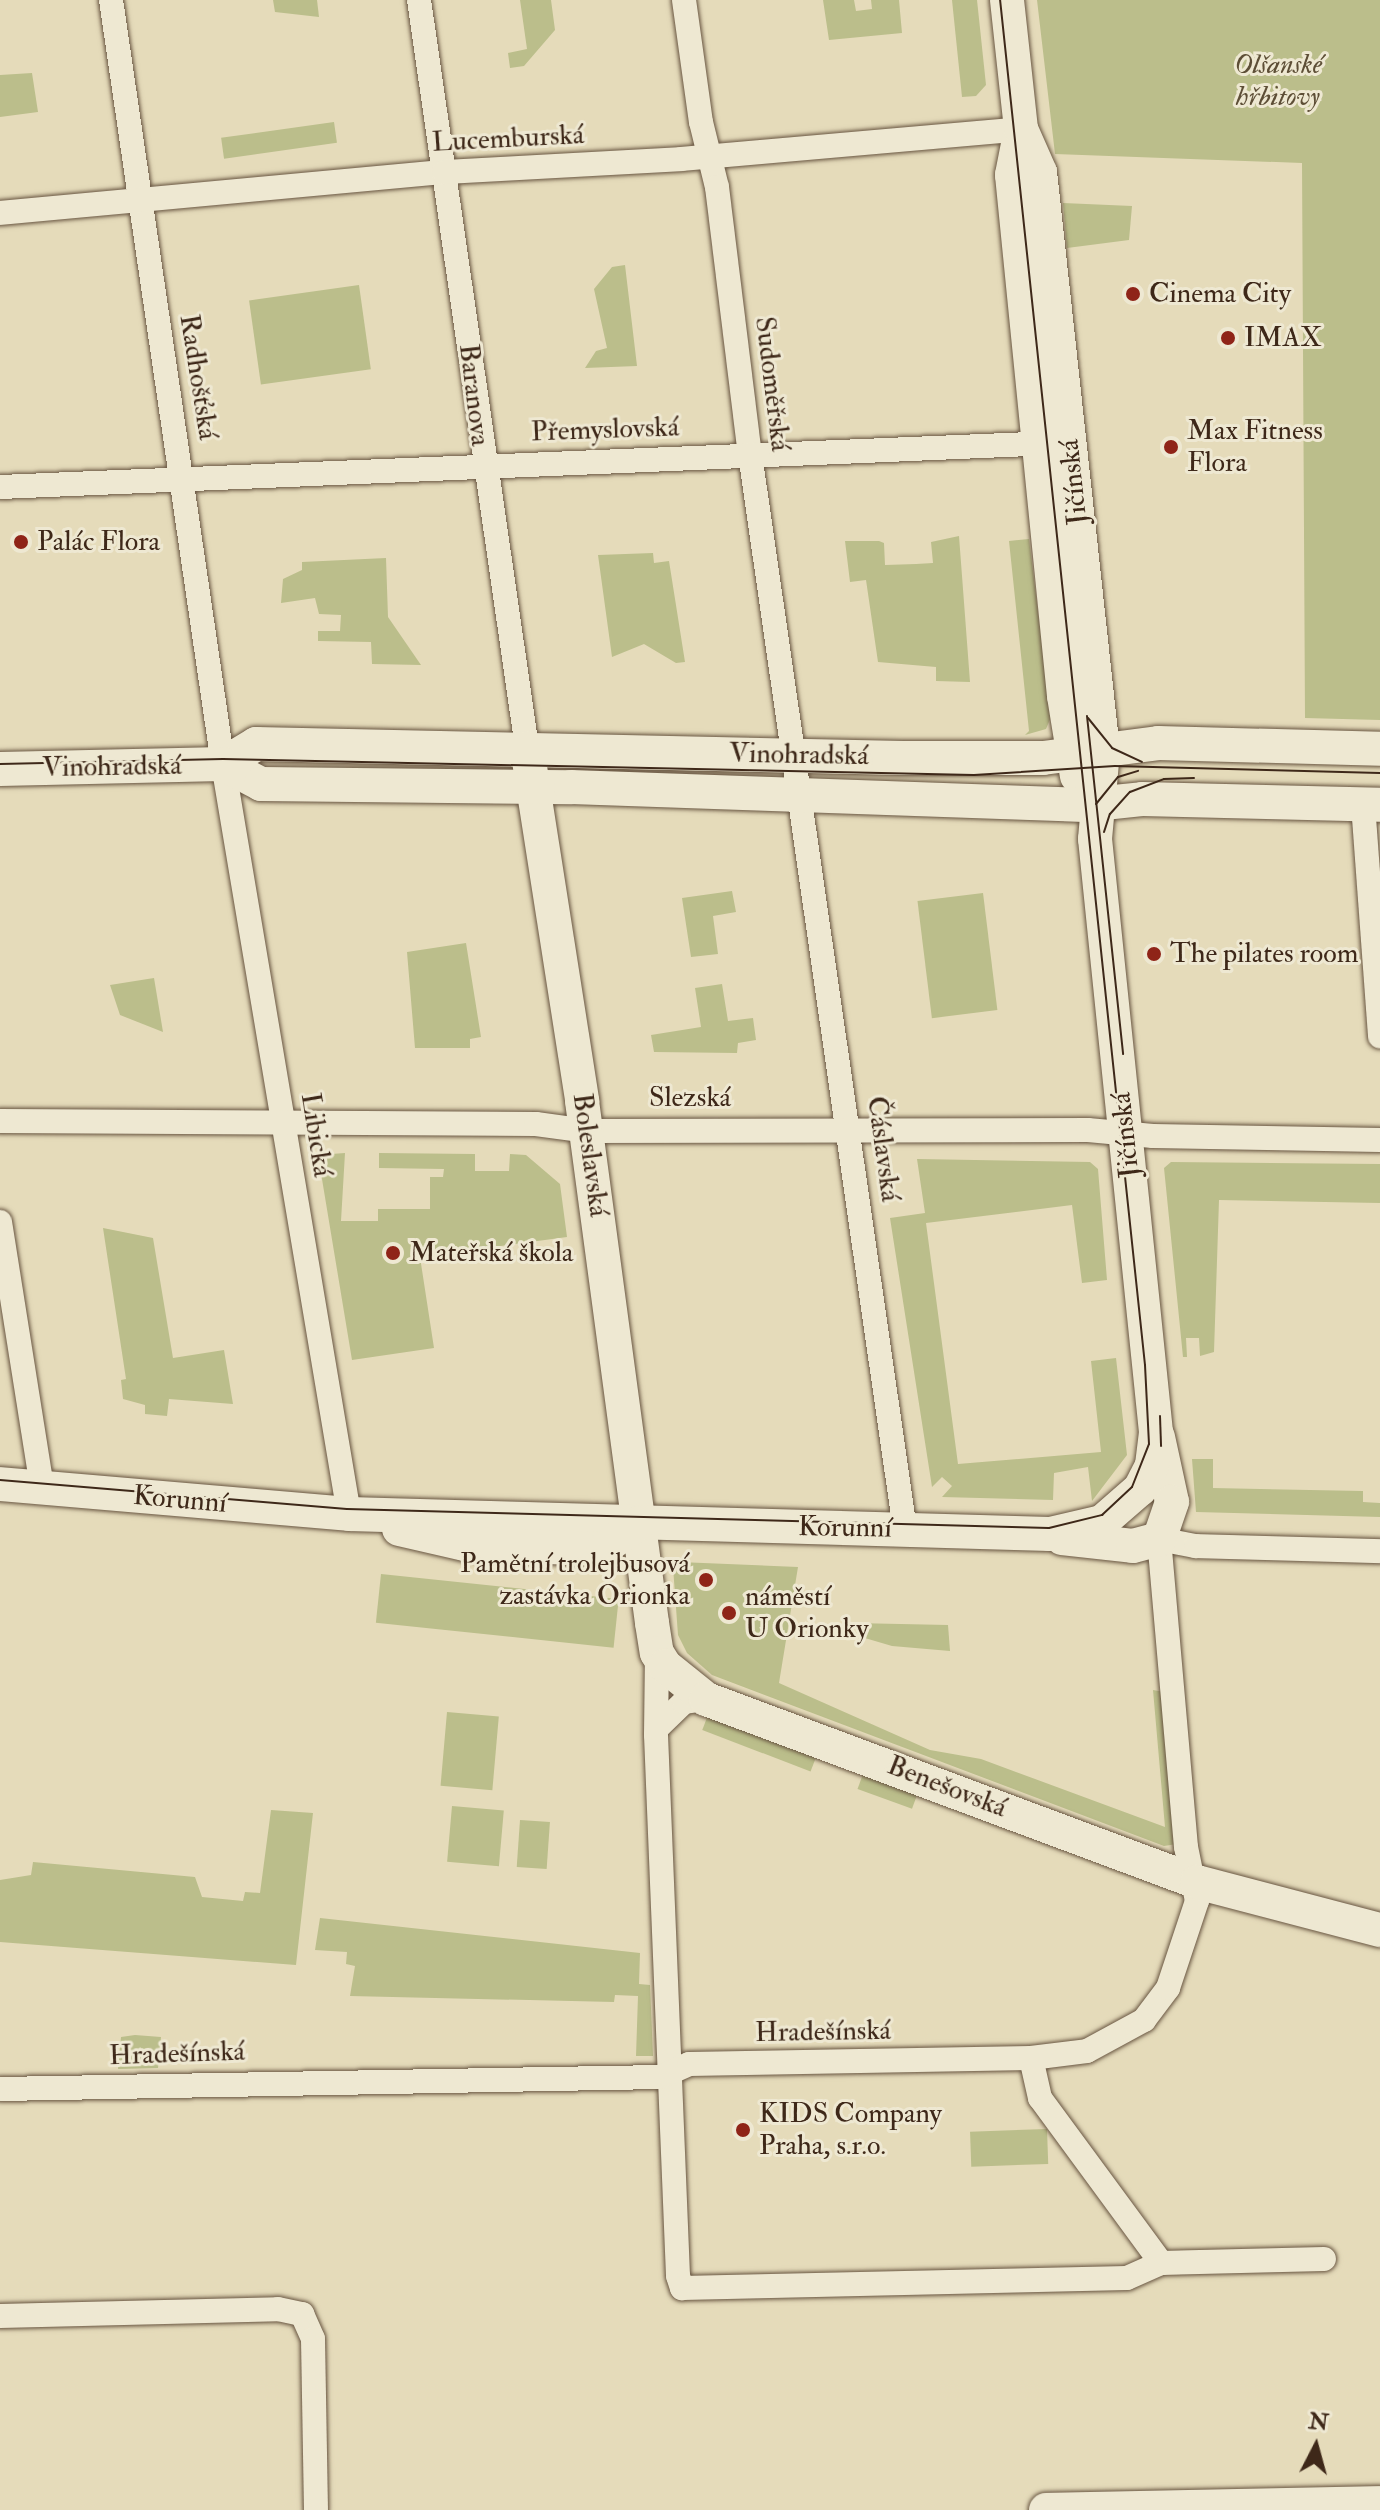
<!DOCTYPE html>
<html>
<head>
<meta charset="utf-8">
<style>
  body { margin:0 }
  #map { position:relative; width:1380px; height:2510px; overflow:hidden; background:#e5dbba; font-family:"IM FELL Double Pica",serif }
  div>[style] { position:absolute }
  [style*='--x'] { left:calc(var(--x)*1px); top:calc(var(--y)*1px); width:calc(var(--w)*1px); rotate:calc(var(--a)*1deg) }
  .green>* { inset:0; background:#bbbe8b; transform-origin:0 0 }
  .roads { filter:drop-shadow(0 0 2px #685541) drop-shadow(0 0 2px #685541) }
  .street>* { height:24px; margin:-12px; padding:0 12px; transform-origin:12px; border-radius:12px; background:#eee8d2 }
  .secondary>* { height:34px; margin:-17px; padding:0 17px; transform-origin:17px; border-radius:17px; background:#eee8d2 }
  .tram>* { height:2px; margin:-1px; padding:0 1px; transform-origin:1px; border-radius:1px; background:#3e2819 }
  .dots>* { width:22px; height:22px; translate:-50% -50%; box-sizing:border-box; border:4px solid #eee8d2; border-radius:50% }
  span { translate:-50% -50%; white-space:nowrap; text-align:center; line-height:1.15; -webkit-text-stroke:6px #eee8d2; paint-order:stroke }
  .park-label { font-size:28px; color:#5d4e36; font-style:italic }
  .street-label { font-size:28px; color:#3e2819 }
  .poi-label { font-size:28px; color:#3e2819 }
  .left { translate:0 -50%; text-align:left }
  .right { translate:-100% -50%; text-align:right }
  .north { position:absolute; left:1276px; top:2406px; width:80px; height:80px; -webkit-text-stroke:6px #eee8d2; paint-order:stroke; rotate:6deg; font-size:22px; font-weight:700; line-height:32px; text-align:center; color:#3e2819 }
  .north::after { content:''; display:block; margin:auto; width:28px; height:36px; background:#3e2819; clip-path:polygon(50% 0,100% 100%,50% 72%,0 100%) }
</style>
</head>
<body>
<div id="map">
  <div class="green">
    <i style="clip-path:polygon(273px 0,317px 0,319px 17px,275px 12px)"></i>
    <i style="clip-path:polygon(520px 0,551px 0,555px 30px,524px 66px,510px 68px,508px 53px,527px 49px)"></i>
    <i style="clip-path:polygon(823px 0,854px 0,856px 11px,872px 9px,871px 0,899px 0,902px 33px,829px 40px)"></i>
    <i style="clip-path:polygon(952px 0,977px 0,986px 85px,976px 96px,962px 97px)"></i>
    <i style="clip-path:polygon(1037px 0,1380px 0,1380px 720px,1305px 718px,1302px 163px,1055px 154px)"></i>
    <i style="clip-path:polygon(32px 73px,38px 112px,0 117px,0 75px)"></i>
    <i style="left:334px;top:122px;width:21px;height:114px;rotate:82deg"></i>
    <i style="clip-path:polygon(1063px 203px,1132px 206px,1129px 240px,1067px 248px)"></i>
    <i style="clip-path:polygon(625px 265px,637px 366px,585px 368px,596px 351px,607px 348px,594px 289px,612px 267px)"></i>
    <i style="left:359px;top:285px;width:85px;height:111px;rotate:82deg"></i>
    <i style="clip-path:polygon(959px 536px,970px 682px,936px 681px,936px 667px,878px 662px,866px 580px,850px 582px,845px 541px,879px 541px,884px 543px,885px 565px,916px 564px,933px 563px,931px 542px)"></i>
    <i style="clip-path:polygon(1029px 539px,1051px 717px,1046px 729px,1025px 735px,1029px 731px,1009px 541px)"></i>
    <i style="clip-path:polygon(653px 553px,654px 563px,669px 561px,685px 662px,676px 663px,644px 644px,612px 657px,598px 555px)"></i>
    <i style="clip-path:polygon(386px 558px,388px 617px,421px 665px,372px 664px,371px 642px,318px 641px,318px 631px,340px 631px,341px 615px,319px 614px,315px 598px,281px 603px,283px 579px,302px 570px,302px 562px)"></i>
    <i style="clip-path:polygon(732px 891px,736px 912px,713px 916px,718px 954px,691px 957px,682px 898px)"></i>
    <i style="left:983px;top:893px;width:118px;height:66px;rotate:83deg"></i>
    <i style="clip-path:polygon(466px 943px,481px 1037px,470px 1039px,470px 1048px,415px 1048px,407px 952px)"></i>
    <i style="clip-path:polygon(154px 978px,163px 1032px,120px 1015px,110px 985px)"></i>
    <i style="clip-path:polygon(722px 984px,728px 1021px,753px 1018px,756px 1040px,738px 1043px,737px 1053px,654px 1052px,651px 1035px,701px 1027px,695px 988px)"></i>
    <i style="clip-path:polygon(345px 1153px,341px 1221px,378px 1221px,378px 1209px,430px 1209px,430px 1177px,443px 1177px,444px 1169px,379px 1168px,379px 1153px,475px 1154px,475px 1171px,509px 1171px,510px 1154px,526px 1155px,560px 1184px,567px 1237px,420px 1257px,434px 1348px,352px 1360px,318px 1155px)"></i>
    <i style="clip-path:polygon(917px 1159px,1090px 1162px,1098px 1169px,1107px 1280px,1082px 1283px,1072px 1205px,926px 1223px,958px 1464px,1101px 1452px,1091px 1361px,1116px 1358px,1127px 1455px,1092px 1501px,1088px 1467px,1054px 1473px,1053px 1500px,942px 1497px,952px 1486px,942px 1477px,932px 1487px,890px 1218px,925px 1213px)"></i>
    <i style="clip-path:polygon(1171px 1162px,1380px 1164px,1380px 1203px,1219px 1200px,1214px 1352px,1200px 1356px,1199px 1338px,1186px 1338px,1187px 1357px,1183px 1357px,1164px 1168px)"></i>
    <i style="clip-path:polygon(103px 1228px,153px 1238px,173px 1358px,224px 1350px,233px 1404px,169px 1399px,167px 1416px,145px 1414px,145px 1405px,123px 1399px,121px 1380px,126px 1379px)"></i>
    <i style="clip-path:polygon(1192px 1459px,1213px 1459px,1213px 1488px,1363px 1491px,1363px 1502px,1380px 1503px,1380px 1517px,1196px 1512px)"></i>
    <i style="clip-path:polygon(679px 1562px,798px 1567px,779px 1683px,930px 1750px,981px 1759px,1165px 1827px,1153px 1690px,1164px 1692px,1177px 1844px,1164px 1846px,712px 1675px,687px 1653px,678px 1635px,673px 1567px)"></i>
    <i style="left:381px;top:1574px;width:239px;height:49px;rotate:6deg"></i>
    <i style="clip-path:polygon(853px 1623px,948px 1625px,950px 1651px,892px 1646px,858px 1636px)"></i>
    <i style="left:447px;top:1712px;width:52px;height:74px;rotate:5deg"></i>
    <i style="left:708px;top:1715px;width:116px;height:16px;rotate:21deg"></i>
    <i style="left:863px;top:1774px;width:58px;height:16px;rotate:20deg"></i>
    <i style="left:452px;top:1806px;width:52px;height:56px;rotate:5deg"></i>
    <i style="clip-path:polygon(271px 1810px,313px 1813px,296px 1965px,0 1942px,0 1880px,31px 1875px,33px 1862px,195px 1877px,202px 1897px,243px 1901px,245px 1892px,260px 1893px)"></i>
    <i style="left:520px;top:1820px;width:30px;height:47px;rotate:4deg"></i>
    <i style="clip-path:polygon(320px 1918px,640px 1953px,639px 1984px,650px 1985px,653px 2056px,636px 2056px,638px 1996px,615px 1995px,614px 2002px,350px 1996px,355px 1966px,346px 1964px,347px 1952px,315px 1950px)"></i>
    <i style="clip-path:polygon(135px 2035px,161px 2037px,158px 2068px,118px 2069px,121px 2037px)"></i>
    <i style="left:1047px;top:2129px;width:35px;height:77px;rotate:88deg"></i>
  </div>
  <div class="roads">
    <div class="street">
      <i style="--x:111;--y:0;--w:772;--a:81.66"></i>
      <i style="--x:223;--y:764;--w:761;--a:80.46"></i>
      <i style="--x:419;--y:0;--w:756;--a:81.78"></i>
      <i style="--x:684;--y:0;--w:123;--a:82.1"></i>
      <i style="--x:701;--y:122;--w:67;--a:76.2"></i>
      <i style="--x:717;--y:187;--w:269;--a:83"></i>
      <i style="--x:750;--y:454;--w:1086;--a:81.8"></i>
      <i style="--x:0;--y:213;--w:446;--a:-5.3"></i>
      <i style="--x:444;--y:172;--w:237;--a:-3.1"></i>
      <i style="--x:681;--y:159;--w:341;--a:-5"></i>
      <i style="--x:0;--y:487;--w:1054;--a:-2.39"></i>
      <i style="--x:1363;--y:804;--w:233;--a:85.8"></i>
      <i style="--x:0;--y:1121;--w:536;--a:0.32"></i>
      <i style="--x:536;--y:1124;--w:51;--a:7.8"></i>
      <i style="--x:587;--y:1131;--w:501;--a:-0.11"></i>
      <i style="--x:1088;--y:1130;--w:65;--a:5.3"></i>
      <i style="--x:1153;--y:1136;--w:227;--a:1"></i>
      <i style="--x:0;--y:1222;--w:269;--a:81"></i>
      <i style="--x:657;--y:1653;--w:82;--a:90.7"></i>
      <i style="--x:656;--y:1735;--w:541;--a:87.67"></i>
      <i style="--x:678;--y:2276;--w:13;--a:72"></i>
      <i style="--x:682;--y:2288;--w:445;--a:-1.3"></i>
      <i style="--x:1127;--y:2278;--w:37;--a:-24"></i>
      <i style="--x:1161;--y:2263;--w:163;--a:-1.4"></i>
      <i style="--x:657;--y:1728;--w:37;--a:-44"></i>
      <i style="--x:684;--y:1702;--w:22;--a:-8"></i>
      <i style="--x:1031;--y:2058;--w:41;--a:77.3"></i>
      <i style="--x:1040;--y:2098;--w:205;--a:53.7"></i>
      <i style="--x:0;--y:2089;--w:660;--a:-1.04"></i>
      <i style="--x:660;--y:2077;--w:32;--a:-24"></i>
      <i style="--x:689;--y:2064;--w:342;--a:-1"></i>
      <i style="--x:1031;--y:2058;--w:56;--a:-7.1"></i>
      <i style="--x:1087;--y:2051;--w:65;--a:-28.5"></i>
      <i style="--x:1144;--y:2020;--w:40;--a:-53"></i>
      <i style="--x:1168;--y:1988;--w:92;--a:-71.6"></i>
      <i style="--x:1197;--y:1901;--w:55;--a:-101.5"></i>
      <i style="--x:1186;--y:1847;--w:309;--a:-95"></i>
      <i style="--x:1159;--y:1539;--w:38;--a:11"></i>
      <i style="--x:1196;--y:1546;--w:184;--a:1.6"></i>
      <i style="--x:0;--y:2316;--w:278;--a:-1.4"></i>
      <i style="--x:278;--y:2309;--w:25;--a:12"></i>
      <i style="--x:302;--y:2314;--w:27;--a:66"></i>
      <i style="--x:313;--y:2339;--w:171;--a:89"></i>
    </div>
    <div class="secondary">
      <i style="--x:1021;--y:129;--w:47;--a:101.1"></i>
      <i style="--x:1012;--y:175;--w:524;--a:84.3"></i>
      <i style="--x:1064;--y:696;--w:81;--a:80.8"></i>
      <i style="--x:527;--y:748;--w:357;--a:81.1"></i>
      <i style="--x:582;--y:1101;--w:527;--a:82.36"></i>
      <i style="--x:652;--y:1623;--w:30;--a:81"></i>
      <i style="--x:657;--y:1653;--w:15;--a:58"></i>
      <i style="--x:665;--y:1666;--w:53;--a:38.8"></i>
      <i style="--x:706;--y:1699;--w:524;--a:20.44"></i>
      <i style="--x:1197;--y:1882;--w:189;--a:14.7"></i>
      <i style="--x:223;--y:764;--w:39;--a:-31"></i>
      <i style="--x:256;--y:744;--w:647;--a:1.24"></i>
      <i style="--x:903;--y:758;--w:140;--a:0"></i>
      <i style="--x:1043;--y:758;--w:116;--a:-7.4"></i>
      <i style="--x:1158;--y:743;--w:222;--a:1.5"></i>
      <i style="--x:0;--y:769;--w:223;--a:-1.3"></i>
      <i style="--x:223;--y:764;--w:43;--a:27.8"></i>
      <i style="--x:261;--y:784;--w:310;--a:0.6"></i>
      <i style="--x:571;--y:787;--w:514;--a:2.01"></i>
      <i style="--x:1085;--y:805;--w:57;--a:-6"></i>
      <i style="--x:1142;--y:799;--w:238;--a:1.4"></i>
      <i style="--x:1158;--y:1437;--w:66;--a:77.8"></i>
      <i style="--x:1172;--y:1502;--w:39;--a:109"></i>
      <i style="--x:0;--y:1484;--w:350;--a:4.9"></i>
      <i style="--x:349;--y:1514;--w:701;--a:1.63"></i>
      <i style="--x:1050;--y:1534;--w:53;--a:-13"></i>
      <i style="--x:1102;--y:1522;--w:50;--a:-41"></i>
      <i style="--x:1140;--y:1489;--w:27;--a:-63"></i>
      <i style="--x:1152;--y:1465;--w:33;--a:-83"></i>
      <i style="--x:1156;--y:1432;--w:596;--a:-95.87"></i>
      <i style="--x:1095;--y:839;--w:88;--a:-84.8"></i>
      <i style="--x:1103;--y:751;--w:582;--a:-96.21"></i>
      <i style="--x:1040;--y:172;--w:47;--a:-113.8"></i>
      <i style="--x:1021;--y:129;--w:130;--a:-96.2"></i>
      <i style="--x:399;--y:1529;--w:68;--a:12.8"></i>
      <i style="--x:465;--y:1544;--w:138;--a:2.1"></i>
      <i style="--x:603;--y:1549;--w:44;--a:-35.8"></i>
      <i style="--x:1062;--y:1538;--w:71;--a:6.4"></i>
      <i style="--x:1133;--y:1546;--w:27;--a:-15"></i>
      <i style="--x:1046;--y:2510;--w:334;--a:-1.2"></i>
    </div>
  </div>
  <div class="tram">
    <i style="--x:1087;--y:716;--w:340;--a:83.9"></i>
    <i style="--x:1088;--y:718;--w:38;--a:51"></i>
    <i style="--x:1112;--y:748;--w:33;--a:25"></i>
    <i style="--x:0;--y:764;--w:223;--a:-1.3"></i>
    <i style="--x:223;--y:759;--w:751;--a:1.22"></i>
    <i style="--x:974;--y:775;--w:141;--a:-3.7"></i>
    <i style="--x:1115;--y:766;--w:265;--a:1.5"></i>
    <i style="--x:1096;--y:804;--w:35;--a:-51"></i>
    <i style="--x:1118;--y:777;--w:21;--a:-17"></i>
    <i style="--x:1104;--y:832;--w:19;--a:-72"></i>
    <i style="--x:1110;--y:814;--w:30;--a:-48"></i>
    <i style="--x:1130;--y:792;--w:36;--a:-21"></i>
    <i style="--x:1164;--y:779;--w:30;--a:-2"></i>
    <i style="--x:1160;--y:1416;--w:30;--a:88"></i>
    <i style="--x:0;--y:1480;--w:348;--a:4.8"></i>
    <i style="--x:347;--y:1509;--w:702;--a:1.55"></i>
    <i style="--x:1049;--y:1528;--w:55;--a:-13.8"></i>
    <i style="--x:1102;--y:1515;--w:41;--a:-43"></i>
    <i style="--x:1132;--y:1487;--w:46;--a:-68.4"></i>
    <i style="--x:1149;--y:1444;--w:79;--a:-92.9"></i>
    <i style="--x:1145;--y:1365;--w:1373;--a:-96.06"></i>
  </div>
  <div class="dots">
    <i style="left:1133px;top:294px;background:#8f2418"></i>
    <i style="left:1228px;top:338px;background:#8f2418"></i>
    <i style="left:1171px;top:447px;background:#8f2418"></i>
    <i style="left:21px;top:542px;background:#8f2418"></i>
    <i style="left:1154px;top:954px;background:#8f2418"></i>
    <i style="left:393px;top:1253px;background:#8f2418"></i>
    <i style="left:706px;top:1580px;background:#8f2418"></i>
    <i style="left:729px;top:1613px;background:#8f2418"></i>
    <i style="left:743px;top:2130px;background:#8f2418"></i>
  </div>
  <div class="park-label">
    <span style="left:1278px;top:81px">Olšanské<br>hřbitovy</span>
  </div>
  <div class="street-label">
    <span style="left:508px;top:139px;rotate:-3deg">Lucemburská</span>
    <span style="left:198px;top:377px;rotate:81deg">Radhošťská</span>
    <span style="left:772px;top:384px;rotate:83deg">Sudoměřská</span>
    <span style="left:474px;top:395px;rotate:83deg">Baranova</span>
    <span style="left:605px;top:430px;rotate:-2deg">Přemyslovská</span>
    <span style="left:1074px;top:482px;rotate:-96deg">Jičínská</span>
    <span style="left:799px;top:755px;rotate:1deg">Vinohradská</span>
    <span style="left:112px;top:767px;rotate:-1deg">Vinohradská</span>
    <span style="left:690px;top:1098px">Slezská</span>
    <span style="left:316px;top:1135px;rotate:81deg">Libická</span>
    <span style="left:1126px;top:1135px;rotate:-96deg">Jičínská</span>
    <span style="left:883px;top:1149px;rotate:82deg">Čáslavská</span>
    <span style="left:590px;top:1155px;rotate:82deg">Boleslavská</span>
    <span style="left:180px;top:1500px;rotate:5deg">Korunní</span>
    <span style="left:845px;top:1528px;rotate:1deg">Korunní</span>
    <span style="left:947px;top:1787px;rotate:21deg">Benešovská</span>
    <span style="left:823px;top:2032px;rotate:-1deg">Hradešínská</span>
    <span style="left:177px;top:2054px;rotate:-2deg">Hradešínská</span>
  </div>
  <div class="poi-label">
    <span class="left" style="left:1149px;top:294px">Cinema City</span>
    <span class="left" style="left:1244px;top:338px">IMAX</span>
    <span class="left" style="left:1187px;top:447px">Max Fitness<br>Flora</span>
    <span class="left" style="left:37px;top:542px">Palác Flora</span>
    <span class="left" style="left:1170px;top:954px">The pilates room</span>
    <span class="left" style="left:409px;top:1253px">Mateřská škola</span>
    <span class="right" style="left:690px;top:1580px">Pamětní trolejbusová<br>zastávka Orionka</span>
    <span class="left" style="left:745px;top:1613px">náměstí<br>U Orionky</span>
    <span class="left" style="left:759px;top:2130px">KIDS Company<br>Praha, s.r.o.</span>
  </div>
  <div class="north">N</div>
</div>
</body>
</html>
